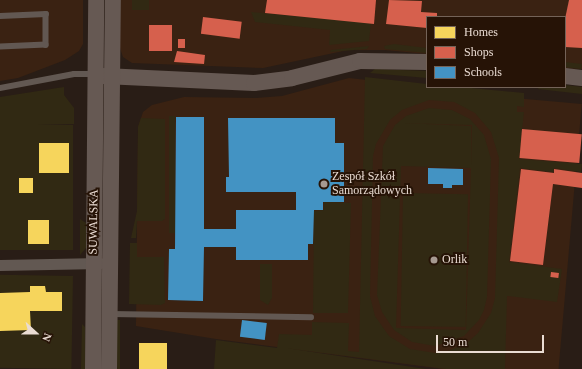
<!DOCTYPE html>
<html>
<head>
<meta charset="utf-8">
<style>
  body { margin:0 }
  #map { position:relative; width:582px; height:369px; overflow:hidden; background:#291d16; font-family:"Times New Roman",serif }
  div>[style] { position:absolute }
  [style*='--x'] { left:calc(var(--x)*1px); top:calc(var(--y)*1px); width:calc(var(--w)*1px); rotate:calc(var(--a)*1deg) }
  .built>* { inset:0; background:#3a2212; transform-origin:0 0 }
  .green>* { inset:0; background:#312913; transform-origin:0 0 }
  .homes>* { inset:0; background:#f6d55c; transform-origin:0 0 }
  .shops>* { inset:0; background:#d6604d; transform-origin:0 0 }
  .schools>* { inset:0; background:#4393c3; transform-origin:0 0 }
  .lane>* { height:5.5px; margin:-2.75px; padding:0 2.75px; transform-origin:2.75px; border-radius:2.75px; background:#625852 }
  .street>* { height:11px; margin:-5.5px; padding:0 5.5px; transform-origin:5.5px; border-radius:5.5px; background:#625852 }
  .secondary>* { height:16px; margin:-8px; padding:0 8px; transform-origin:8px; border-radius:8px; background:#665953 }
  .dots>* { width:11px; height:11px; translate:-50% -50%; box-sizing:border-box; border:2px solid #261306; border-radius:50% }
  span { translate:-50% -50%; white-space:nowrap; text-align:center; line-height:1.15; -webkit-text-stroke:4px #261306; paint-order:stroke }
  .poi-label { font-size:12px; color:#eadcd3 }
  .left { translate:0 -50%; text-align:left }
  .street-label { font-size:12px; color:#eadcd3 }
  .legend { position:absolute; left:426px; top:16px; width:140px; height:72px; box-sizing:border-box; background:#261306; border:1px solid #746358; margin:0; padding:5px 7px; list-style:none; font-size:12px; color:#eadcd3 }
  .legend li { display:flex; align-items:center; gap:8px; height:20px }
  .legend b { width:20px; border:1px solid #746358 }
  .north { position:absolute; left:16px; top:313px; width:40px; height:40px; -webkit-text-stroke:3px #261306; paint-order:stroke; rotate:111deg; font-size:11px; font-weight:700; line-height:16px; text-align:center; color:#eadcd3 }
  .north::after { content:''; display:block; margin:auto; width:14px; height:18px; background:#eadcd3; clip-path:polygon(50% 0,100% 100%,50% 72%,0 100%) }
  .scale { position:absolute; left:436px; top:335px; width:108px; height:18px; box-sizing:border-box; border:2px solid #eadcd3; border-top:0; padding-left:5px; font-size:12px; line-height:14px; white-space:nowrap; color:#eadcd3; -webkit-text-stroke:3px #261306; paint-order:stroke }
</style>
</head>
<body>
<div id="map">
  <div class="built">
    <i style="clip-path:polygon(0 0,83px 0,83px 44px,79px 51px,65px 60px,18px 78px,0 81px)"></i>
    <i style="clip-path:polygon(119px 0,582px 0,582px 69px,565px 68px,565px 17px,427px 17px,427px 54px,385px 50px,348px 50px,263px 68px,132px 63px,123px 57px,120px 48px)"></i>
    <i style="clip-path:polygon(349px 78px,513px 96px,505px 369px,444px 369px,216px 339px,136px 326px,138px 127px,143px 112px,152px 105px,184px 97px,256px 98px,282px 96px)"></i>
    <i style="left:514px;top:98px;width:68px;height:271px;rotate:5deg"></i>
  </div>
  <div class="green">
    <i style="left:132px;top:0;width:17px;height:10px"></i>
    <i style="clip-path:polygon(251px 12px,371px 23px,369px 41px,329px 45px,330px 30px,255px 22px)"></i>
    <i style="clip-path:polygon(394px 44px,427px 48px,427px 53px,385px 49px,384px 46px)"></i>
    <i style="clip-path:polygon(369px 46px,367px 49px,330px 52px,331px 50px)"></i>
    <i style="left:565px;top:62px;width:17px;height:5px;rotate:7deg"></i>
    <i style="clip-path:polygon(375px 69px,427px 71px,427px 78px,370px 73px)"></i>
    <i style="clip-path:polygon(evenodd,365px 77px,427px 84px,427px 87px,461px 87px,524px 93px,524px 107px,517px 106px,517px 112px,524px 112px,519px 159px,582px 164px,581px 172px,554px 168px,553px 172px,520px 168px,509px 262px,562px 269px,557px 302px,507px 296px,505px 369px,446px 369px,286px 348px,426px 369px,214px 369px,216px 340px,277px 348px,279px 334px,312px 335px,312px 322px,349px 323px,348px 351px,359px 352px,365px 77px,429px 100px,454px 102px,475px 113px,491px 132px,499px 158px,495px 298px,491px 313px,478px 333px,468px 342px,448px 351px,435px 353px,410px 349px,389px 336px,375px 316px,370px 296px,373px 156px,376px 144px,390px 120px,402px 110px,429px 100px)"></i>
    <i style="clip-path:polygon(565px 85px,582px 87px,582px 94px,538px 89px,539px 87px)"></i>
    <i style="clip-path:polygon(64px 87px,64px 95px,74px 108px,74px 124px,0 126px,0 97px)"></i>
    <i style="clip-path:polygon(evenodd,429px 108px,452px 110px,470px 119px,484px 135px,491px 159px,487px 297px,484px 310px,479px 320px,464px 336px,435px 346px,412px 342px,394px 330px,382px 312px,377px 295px,383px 146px,395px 125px,406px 116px,429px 108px,402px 123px,472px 125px,471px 166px,471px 126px,402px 123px,429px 108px,401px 166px,471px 168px,466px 330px,396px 328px,401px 166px)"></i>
    <i style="left:175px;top:116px;width:117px;height:6px;rotate:90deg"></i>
    <i style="clip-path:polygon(141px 118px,165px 119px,165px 219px,162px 221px,137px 221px,136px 238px,131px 238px,137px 211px,138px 127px)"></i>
    <i style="left:73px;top:125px;width:125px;height:73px;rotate:90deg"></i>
    <i style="left:403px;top:193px;width:65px;height:133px;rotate:1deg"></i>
    <i style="clip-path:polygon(324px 202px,351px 203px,348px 313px,313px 313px,314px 211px,324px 210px)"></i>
    <i style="clip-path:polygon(80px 219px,86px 223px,86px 248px,80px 255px)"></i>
    <i style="clip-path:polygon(130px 243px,137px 243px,137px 257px,164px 257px,165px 303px,161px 305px,129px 304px)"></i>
    <i style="clip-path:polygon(260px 264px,272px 264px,272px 298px,268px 305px,260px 300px)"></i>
    <i style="left:73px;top:276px;width:93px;height:73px;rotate:91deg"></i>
    <i style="left:120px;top:320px;width:49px;height:4px;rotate:90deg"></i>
    <i style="clip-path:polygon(82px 324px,85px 327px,85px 369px,81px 369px)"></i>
  </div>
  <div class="homes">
    <i style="left:39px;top:143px;width:30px;height:30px"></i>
    <i style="left:19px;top:178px;width:14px;height:15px"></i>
    <i style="left:28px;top:220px;width:21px;height:24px"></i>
    <i style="clip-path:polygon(30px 286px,45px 286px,46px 292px,62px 292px,62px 311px,30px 311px,31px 330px,0 331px,0 293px,30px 292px)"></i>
    <i style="left:139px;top:343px;width:28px;height:26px"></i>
  </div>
  <div class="shops">
    <i style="clip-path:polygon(267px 0,376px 0,374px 24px,265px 13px)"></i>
    <i style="clip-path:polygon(389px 0,422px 1px,421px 12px,437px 13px,437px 17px,427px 17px,427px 28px,386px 24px)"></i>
    <i style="clip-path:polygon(569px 0,582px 0,582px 48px,565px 47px,565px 19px)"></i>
    <i style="left:203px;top:17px;width:39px;height:17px;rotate:7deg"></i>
    <i style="left:149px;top:25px;width:23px;height:26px"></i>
    <i style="left:178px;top:39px;width:7px;height:9px"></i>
    <i style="clip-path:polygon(177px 51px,205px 55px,204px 64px,174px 62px)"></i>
    <i style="left:522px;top:129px;width:60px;height:29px;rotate:5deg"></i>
    <i style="clip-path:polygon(521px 169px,554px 173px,554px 169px,582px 173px,582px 188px,553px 184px,543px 265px,510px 261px)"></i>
    <i style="left:551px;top:272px;width:8px;height:5px;rotate:7deg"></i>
  </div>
  <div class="schools">
    <i style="clip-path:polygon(176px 117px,204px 117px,204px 229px,236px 229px,236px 210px,296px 210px,296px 192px,226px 192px,226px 177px,229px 177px,228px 118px,335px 118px,335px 143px,344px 143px,344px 202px,323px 202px,323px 210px,314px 210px,313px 244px,308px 244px,308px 260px,236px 260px,236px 247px,204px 247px,203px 301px,168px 300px,169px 249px,175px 249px)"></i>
    <i style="clip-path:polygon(428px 168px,463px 169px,463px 185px,452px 185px,452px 188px,443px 188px,443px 184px,428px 184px)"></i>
    <i style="left:242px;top:320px;width:25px;height:17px;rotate:7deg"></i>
  </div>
  <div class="lane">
    <i style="--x:0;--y:16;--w:46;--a:-2.5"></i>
    <i style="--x:46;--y:14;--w:31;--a:90"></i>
    <i style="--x:46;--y:45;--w:46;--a:177.5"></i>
    <i style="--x:0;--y:88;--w:75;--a:-10.7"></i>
    <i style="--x:74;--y:74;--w:21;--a:0"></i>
    <i style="--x:111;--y:314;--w:200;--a:0.9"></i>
  </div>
  <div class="street">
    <i style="--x:0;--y:265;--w:100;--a:-1.1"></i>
  </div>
  <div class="secondary">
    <i style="--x:104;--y:76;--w:150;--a:2.7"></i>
    <i style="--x:254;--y:83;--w:38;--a:-7"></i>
    <i style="--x:292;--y:78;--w:70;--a:-14"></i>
    <i style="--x:360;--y:61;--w:67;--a:0.9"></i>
    <i style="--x:565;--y:76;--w:17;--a:7"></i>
    <i style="--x:93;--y:369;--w:369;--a:-89.5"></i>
    <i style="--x:109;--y:369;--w:369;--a:-89.4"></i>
  </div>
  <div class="dots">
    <i style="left:324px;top:184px;background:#a69991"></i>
    <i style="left:434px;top:260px;background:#a69991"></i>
  </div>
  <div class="poi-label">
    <span class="left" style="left:332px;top:184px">Zespół Szkół<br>Samorządowych</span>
    <span class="left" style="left:442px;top:260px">Orlik</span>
  </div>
  <div class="street-label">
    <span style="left:94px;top:222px;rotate:-89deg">SUWALSKA</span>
  </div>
  <ul class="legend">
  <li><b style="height:11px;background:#f6d55c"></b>Homes</li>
  <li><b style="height:11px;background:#d6604d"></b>Shops</li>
  <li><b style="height:11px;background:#4393c3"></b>Schools</li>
  </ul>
  <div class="north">N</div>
  <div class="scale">50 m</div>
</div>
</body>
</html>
